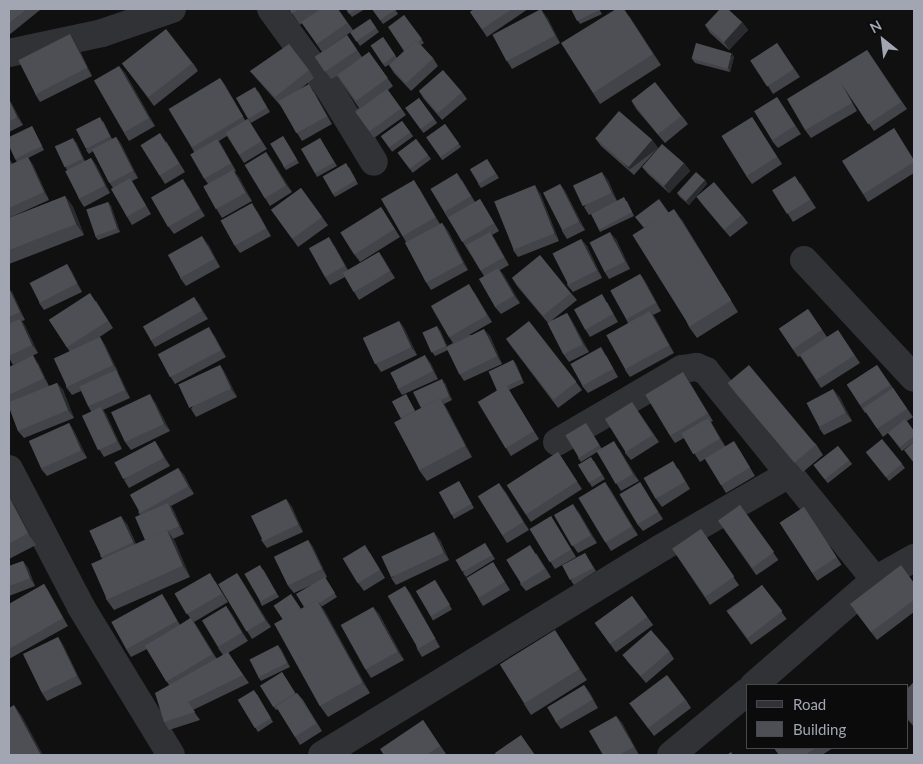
<!DOCTYPE html>
<html>
<head>
<meta charset="utf-8">
<style>
  body { margin:0 }
  #map { position:relative; width:923px; height:764px; overflow:hidden; background:#101011; font-family:Lato,sans-serif }
  div>[style] { position:absolute }
  [style*='--x'] { left:calc(var(--x)*1px); top:calc(var(--y)*1px); width:calc(var(--w)*1px); rotate:calc(var(--a)*1deg) }
  .minor>* { height:28px; margin:-14px; padding:0 14px; transform-origin:14px; border-radius:14px; background:#313236 }
  .wall>* { inset:0; background:#434449; transform-origin:0 0 }
  .shaded-wall>* { inset:0; background:#2a2b2e; transform-origin:0 0 }
  .building>* { inset:0; background:#4d4f54; transform-origin:0 0 }
  span { translate:-50% -50%; white-space:nowrap; text-align:center; line-height:1.15; -webkit-text-stroke:4px #0b0b0c; paint-order:stroke }
  .frame { position:absolute; inset:0; border:10px solid #a1a6b2; pointer-events:none }
  .legend { position:absolute; left:746px; top:684px; width:162px; height:65px; box-sizing:border-box; background:#0b0b0c; border:1px solid #47494e; margin:0; padding:6px 9px; list-style:none; font-size:15px; color:#a1a6b2 }
  .legend li { display:flex; align-items:center; gap:10px; height:25px }
  .legend b { width:25px; border:1px solid #47494e }
  .north { position:absolute; left:858px; top:15px; width:50px; height:50px; -webkit-text-stroke:4px #0b0b0c; paint-order:stroke; rotate:331deg; font-size:14px; font-weight:700; line-height:20px; text-align:center; color:#a1a6b2 }
  .north::after { content:''; display:block; margin:auto; width:18px; height:22px; background:#a1a6b2; clip-path:polygon(50% 0,100% 100%,50% 72%,0 100%) }
</style>
</head>
<body>
<div id="map">
  <div class="minor">
    <i style="--x:271;--y:9;--w:100;--a:53.9"></i>
    <i style="--x:330;--y:90;--w:84;--a:58.6"></i>
    <i style="--x:9;--y:53;--w:95;--a:-12.1"></i>
    <i style="--x:102;--y:33;--w:74;--a:-18.9"></i>
    <i style="--x:804;--y:260;--w:161;--a:47"></i>
    <i style="--x:557;--y:442;--w:145;--a:-30.3"></i>
    <i style="--x:682;--y:369;--w:15;--a:-8"></i>
    <i style="--x:697;--y:367;--w:10;--a:24"></i>
    <i style="--x:706;--y:371;--w:269;--a:51"></i>
    <i style="--x:9;--y:469;--w:156;--a:62.4"></i>
    <i style="--x:81;--y:607;--w:173;--a:58.7"></i>
    <i style="--x:754;--y:685;--w:160;--a:-41"></i>
    <i style="--x:875;--y:580;--w:45;--a:-29.4"></i>
    <i style="--x:322;--y:755;--w:397;--a:-31.4"></i>
    <i style="--x:661;--y:548;--w:148;--a:-30"></i>
    <i style="--x:671;--y:755;--w:99;--a:-39.7"></i>
  </div>
  <div class="wall">
    <i style="clip-path:polygon(9px 9px,39px 9px,40px 10px,9px 35px)"></i>
    <i style="clip-path:polygon(289px 9px,338px 9px,353px 30px,370px 19px,379px 32px,360px 46px,351px 32px,322px 52px,302px 23px,300px 25px)"></i>
    <i style="clip-path:polygon(346px 9px,365px 9px,352px 17px)"></i>
    <i style="clip-path:polygon(372px 9px,395px 9px,398px 14px,383px 24px)"></i>
    <i style="clip-path:polygon(474px 9px,528px 9px,487px 37px,470px 12px)"></i>
    <i style="clip-path:polygon(571px 9px,599px 9px,602px 14px,580px 24px)"></i>
    <i style="clip-path:polygon(404px 15px,424px 43px,421px 45px,433px 58px,438px 66px,411px 91px,394px 73px,389px 65px,390px 64px,385px 67px,371px 46px,383px 37px,397px 58px,404px 51px)"></i>
    <i style="clip-path:polygon(629px 16px,661px 65px,600px 104px,593px 93px)"></i>
    <i style="clip-path:polygon(547px 17px,560px 43px,512px 69px,507px 61px)"></i>
    <i style="clip-path:polygon(742px 22px,748px 30px,729px 50px,710px 33px,705px 25px)"></i>
    <i style="clip-path:polygon(347px 35px,362px 57px,369px 52px,393px 86px,388px 90px,406px 115px,374px 138px,355px 111px,359px 108px,337px 76px,331px 79px,315px 57px)"></i>
    <i style="clip-path:polygon(75px 41px,92px 76px,40px 102px,35px 94px)"></i>
    <i style="clip-path:polygon(777px 43px,800px 77px,773px 94px,768px 86px)"></i>
    <i style="clip-path:polygon(867px 50px,907px 109px,874px 131px,847px 92px,857px 111px,811px 138px,805px 130px)"></i>
    <i style="clip-path:polygon(734px 57px,730px 72px,695px 63px,692px 59px)"></i>
    <i style="clip-path:polygon(122px 63px,193px 63px,198px 71px,154px 106px)"></i>
    <i style="clip-path:polygon(119px 66px,125px 73px,155px 126px,129px 141px,124px 133px)"></i>
    <i style="clip-path:polygon(309px 70px,314px 78px,298px 91px,314px 92px,332px 124px,302px 141px,280px 105px,256px 78px,250px 71px)"></i>
    <i style="clip-path:polygon(220px 78px,225px 85px,245px 120px,248px 119px,267px 149px,244px 163px,227px 136px,219px 141px,236px 171px,235px 172px,252px 201px,222px 218px,217px 210px,208px 184px,204px 178px,194px 152px,191px 146px)"></i>
    <i style="clip-path:polygon(258px 91px,270px 112px,251px 123px,248px 119px)"></i>
    <i style="clip-path:polygon(419px 91px,462px 92px,467px 99px,442px 120px,424px 99px)"></i>
    <i style="clip-path:polygon(777px 97px,801px 134px,778px 148px,772px 141px)"></i>
    <i style="left:419px;top:98px;width:31px;height:17px;rotate:54deg"></i>
    <i style="clip-path:polygon(9px 99px,23px 125px,9px 132px)"></i>
    <i style="clip-path:polygon(632px 102px,682px 116px,688px 124px,665px 143px,637px 110px)"></i>
    <i style="clip-path:polygon(752px 117px,782px 164px,752px 184px,746px 176px)"></i>
    <i style="clip-path:polygon(103px 121px,112px 139px,116px 137px,121px 144px,138px 178px,132px 181px,151px 214px,132px 225px,127px 217px,113px 188px,109px 182px,93px 151px,89px 154px,86px 150px)"></i>
    <i style="left:402px;top:121px;width:19px;height:26px;rotate:54deg"></i>
    <i style="left:445px;top:124px;width:28px;height:23px;rotate:55deg"></i>
    <i style="clip-path:polygon(32px 126px,44px 150px,28px 158px,33px 165px,49px 200px,9px 218px,9px 157px,12px 164px,17px 162px,15px 159px)"></i>
    <i style="clip-path:polygon(894px 128px,914px 160px,914px 173px,868px 202px,863px 194px)"></i>
    <i style="clip-path:polygon(283px 136px,299px 163px,286px 170px,283px 166px)"></i>
    <i style="clip-path:polygon(320px 138px,337px 166px,317px 177px,315px 173px)"></i>
    <i style="clip-path:polygon(595px 138px,652px 140px,658px 148px,634px 175px,601px 146px)"></i>
    <i style="left:416px;top:139px;width:25px;height:23px;rotate:53deg"></i>
    <i style="clip-path:polygon(166px 141px,185px 172px,165px 184px,160px 176px)"></i>
    <i style="clip-path:polygon(76px 142px,85px 161px,91px 158px,96px 165px,110px 193px,84px 207px,79px 199px,67px 170px,55px 146px)"></i>
    <i style="clip-path:polygon(266px 152px,292px 192px,270px 206px,265px 198px)"></i>
    <i style="clip-path:polygon(487px 159px,499px 178px,481px 188px,478px 184px)"></i>
    <i style="clip-path:polygon(684px 163px,690px 171px,669px 193px,648px 174px,642px 167px)"></i>
    <i style="clip-path:polygon(349px 167px,358px 184px,335px 197px,332px 193px)"></i>
    <i style="clip-path:polygon(462px 180px,475px 202px,480px 199px,485px 207px,499px 231px,492px 235px,509px 265px,500px 270px,520px 303px,501px 314px,495px 307px,484px 276px,444px 212px)"></i>
    <i style="clip-path:polygon(608px 180px,617px 201px,627px 201px,634px 216px,600px 232px,591px 214px,589px 215px,584px 207px)"></i>
    <i style="clip-path:polygon(705px 180px,707px 184px,689px 205px,680px 197px,677px 193px)"></i>
    <i style="clip-path:polygon(800px 183px,816px 208px,793px 222px,788px 214px)"></i>
    <i style="clip-path:polygon(560px 184px,565px 191px,585px 230px,567px 239px,562px 231px)"></i>
    <i style="clip-path:polygon(188px 187px,205px 216px,174px 234px,168px 226px)"></i>
    <i style="left:301px;top:188px;width:46px;height:37px;rotate:54deg"></i>
    <i style="clip-path:polygon(419px 188px,440px 224px,442px 223px,448px 231px,468px 270px,431px 290px,426px 282px,406px 242px,402px 235px)"></i>
    <i style="clip-path:polygon(540px 193px,559px 241px,518px 257px,513px 250px)"></i>
    <i style="clip-path:polygon(65px 196px,73px 207px,84px 235px,9px 264px,9px 218px)"></i>
    <i style="clip-path:polygon(697px 197px,742px 215px,748px 223px,730px 237px,702px 204px)"></i>
    <i style="clip-path:polygon(108px 202px,111px 206px,120px 232px,98px 240px,95px 236px)"></i>
    <i style="clip-path:polygon(381px 207px,400px 237px,360px 262px,354px 254px)"></i>
    <i style="clip-path:polygon(257px 211px,271px 236px,240px 253px,235px 246px)"></i>
    <i style="clip-path:polygon(669px 213px,682px 220px,738px 312px,697px 338px,689px 327px,644px 228px)"></i>
    <i style="clip-path:polygon(581px 239px,587px 246px,602px 278px,573px 292px,567px 285px)"></i>
    <i style="clip-path:polygon(616px 239px,630px 269px,609px 279px,604px 271px)"></i>
    <i style="clip-path:polygon(208px 244px,220px 267px,186px 286px,180px 278px)"></i>
    <i style="clip-path:polygon(334px 245px,348px 270px,379px 252px,395px 278px,359px 300px,345px 277px,330px 285px,325px 277px)"></i>
    <i style="clip-path:polygon(67px 264px,72px 272px,82px 292px,44px 310px,39px 303px)"></i>
    <i style="clip-path:polygon(640px 274px,645px 281px,661px 311px,653px 315px,674px 353px,630px 377px,625px 370px,628px 323px,626px 319px)"></i>
    <i style="clip-path:polygon(512px 278px,571px 293px,577px 300px,551px 321px,567px 313px,572px 321px,589px 352px,569px 362px,564px 355px,548px 323px,517px 286px)"></i>
    <i style="clip-path:polygon(9px 289px,12px 292px,25px 320px,22px 321px,25px 326px,38px 353px,13px 365px,9px 358px)"></i>
    <i style="clip-path:polygon(474px 292px,492px 322px,469px 335px,490px 336px,502px 364px,464px 381px,459px 373px,448px 350px,435px 356px,432px 352px,440px 330px,447px 346px,453px 343px,449px 337px)"></i>
    <i style="clip-path:polygon(194px 297px,208px 319px,155px 347px,150px 339px)"></i>
    <i style="clip-path:polygon(96px 301px,113px 328px,98px 338px,100px 337px,105px 345px,130px 398px,103px 410px,106px 414px,122px 449px,104px 457px,99px 449px,91px 411px,88px 406px,81px 391px,72px 395px,66px 387px,70px 352px,49px 320px)"></i>
    <i style="clip-path:polygon(607px 302px,618px 322px,590px 337px,585px 329px)"></i>
    <i style="clip-path:polygon(808px 309px,827px 337px,838px 330px,860px 363px,821px 388px,800px 356px,798px 357px,779px 329px)"></i>
    <i style="clip-path:polygon(399px 321px,404px 328px,417px 355px,381px 372px,376px 364px)"></i>
    <i style="clip-path:polygon(214px 335px,226px 357px,175px 384px,170px 376px)"></i>
    <i style="clip-path:polygon(506px 339px,576px 382px,582px 390px,558px 408px)"></i>
    <i style="clip-path:polygon(606px 355px,618px 377px,588px 393px,582px 386px)"></i>
    <i style="clip-path:polygon(513px 360px,516px 364px,524px 383px,509px 390px,539px 439px,511px 456px,506px 448px,497px 391px,489px 372px)"></i>
    <i style="clip-path:polygon(430px 362px,438px 379px,402px 395px,397px 387px)"></i>
    <i style="clip-path:polygon(38px 363px,49px 386px,57px 383px,63px 390px,74px 418px,24px 438px,18px 431px,9px 407px,9px 367px)"></i>
    <i style="clip-path:polygon(220px 365px,225px 373px,237px 397px,196px 417px,191px 409px)"></i>
    <i style="clip-path:polygon(877px 365px,913px 417px,907px 421px,914px 431px,914px 442px,902px 451px,888px 433px,883px 437px,866px 412px,865px 413px,847px 385px)"></i>
    <i style="clip-path:polygon(683px 372px,713px 421px,711px 422px,725px 446px,739px 449px,755px 476px,726px 493px,705px 459px,700px 462px,684px 438px,675px 443px,670px 436px)"></i>
    <i style="clip-path:polygon(445px 383px,452px 400px,444px 404px,447px 409px,472px 457px,427px 481px,419px 470px,401px 418px,406px 394px,415px 411px,421px 408px)"></i>
    <i style="clip-path:polygon(728px 383px,816px 444px,823px 455px,803px 472px,736px 394px)"></i>
    <i style="clip-path:polygon(839px 396px,852px 421px,824px 435px,819px 428px)"></i>
    <i style="clip-path:polygon(155px 402px,170px 431px,131px 450px,125px 442px)"></i>
    <i style="clip-path:polygon(632px 402px,659px 442px,631px 460px,625px 453px)"></i>
    <i style="clip-path:polygon(69px 423px,74px 431px,87px 458px,47px 476px,41px 469px)"></i>
    <i style="clip-path:polygon(586px 423px,602px 449px,619px 449px,639px 481px,621px 491px,597px 452px,581px 462px,578px 458px)"></i>
    <i style="clip-path:polygon(155px 441px,160px 449px,170px 466px,129px 488px,124px 480px)"></i>
    <i style="left:838px;top:446px;width:23px;height:31px;rotate:52deg"></i>
    <i style="left:558px;top:452px;width:44px;height:61px;rotate:57deg"></i>
    <i style="clip-path:polygon(869px 456px,902px 464px,905px 468px,889px 481px)"></i>
    <i style="clip-path:polygon(594px 461px,605px 479px,592px 487px,578px 465px)"></i>
    <i style="clip-path:polygon(178px 468px,184px 475px,194px 494px,171px 506px,174px 511px,184px 534px,173px 539px,190px 577px,114px 610px,106px 599px,102px 558px,100px 556px,127px 524px,136px 544px,145px 540px,140px 515px,138px 512px)"></i>
    <i style="clip-path:polygon(678px 468px,690px 489px,662px 507px,656px 499px)"></i>
    <i style="clip-path:polygon(459px 481px,474px 508px,454px 519px,452px 515px)"></i>
    <i style="clip-path:polygon(605px 482px,638px 535px,611px 551px,606px 543px)"></i>
    <i style="clip-path:polygon(640px 482px,663px 519px,643px 531px,637px 524px)"></i>
    <i style="clip-path:polygon(505px 491px,529px 530px,507px 543px,502px 535px)"></i>
    <i style="clip-path:polygon(9px 497px,15px 505px,36px 545px,9px 559px)"></i>
    <i style="clip-path:polygon(286px 499px,292px 507px,303px 532px,267px 548px,261px 540px)"></i>
    <i style="left:740px;top:505px;width:67px;height:27px;rotate:55deg"></i>
    <i style="left:804px;top:507px;width:69px;height:29px;rotate:57deg"></i>
    <i style="clip-path:polygon(578px 511px,597px 543px,578px 553px,573px 546px)"></i>
    <i style="clip-path:polygon(551px 516px,576px 557px,555px 569px,550px 561px)"></i>
    <i style="left:701px;top:529px;width:68px;height:35px;rotate:56deg"></i>
    <i style="clip-path:polygon(308px 540px,313px 547px,327px 577px,325px 578px,337px 597px,321px 607px,370px 693px,328px 717px,320px 706px,301px 609px,304px 607px,312px 585px,294px 593px,288px 586px)"></i>
    <i style="clip-path:polygon(440px 540px,449px 560px,396px 585px,391px 578px)"></i>
    <i style="clip-path:polygon(485px 543px,495px 559px,466px 577px,463px 573px)"></i>
    <i style="clip-path:polygon(370px 553px,385px 578px,364px 591px,358px 583px)"></i>
    <i style="clip-path:polygon(536px 553px,551px 577px,526px 591px,520px 584px)"></i>
    <i style="clip-path:polygon(585px 553px,596px 571px,574px 585px,571px 581px)"></i>
    <i style="clip-path:polygon(23px 561px,28px 568px,35px 586px,9px 596px,9px 566px)"></i>
    <i style="clip-path:polygon(493px 562px,510px 590px,483px 606px,478px 598px)"></i>
    <i style="clip-path:polygon(263px 569px,279px 597px,262px 606px,260px 602px)"></i>
    <i style="clip-path:polygon(237px 573px,271px 627px,252px 639px,247px 631px)"></i>
    <i style="left:435px;top:580px;width:34px;height:22px;rotate:60deg"></i>
    <i style="clip-path:polygon(215px 581px,228px 602px,194px 622px,217px 659px,223px 655px,218px 648px,226px 606px,248px 641px,228px 653px,249px 683px,193px 710px,200px 720px,169px 730px,164px 722px,169px 685px,147px 649px,131px 657px,126px 649px,162px 594px,167px 602px,180px 625px,190px 618px,175px 594px)"></i>
    <i style="clip-path:polygon(914px 583px,914px 612px,877px 640px,855px 611px)"></i>
    <i style="clip-path:polygon(44px 584px,49px 592px,68px 626px,9px 659px,9px 604px)"></i>
    <i style="left:762px;top:585px;width:42px;height:44px;rotate:54deg"></i>
    <i style="clip-path:polygon(405px 586px,410px 593px,440px 647px,422px 657px,417px 649px)"></i>
    <i style="left:632px;top:596px;width:36px;height:46px;rotate:54deg"></i>
    <i style="clip-path:polygon(373px 607px,379px 614px,404px 660px,371px 678px,366px 670px)"></i>
    <i style="clip-path:polygon(58px 637px,63px 645px,82px 684px,47px 701px,42px 693px)"></i>
    <i style="clip-path:polygon(562px 641px,587px 680px,531px 715px,524px 704px)"></i>
    <i style="clip-path:polygon(281px 649px,290px 667px,261px 681px,258px 677px)"></i>
    <i style="clip-path:polygon(669px 651px,674px 659px,646px 683px,628px 662px,623px 655px)"></i>
    <i style="clip-path:polygon(282px 672px,296px 694px,297px 693px,303px 700px,322px 731px,300px 745px,278px 709px,276px 710px,273px 706px)"></i>
    <i style="clip-path:polygon(914px 682px,914px 727px,907px 719px,907px 689px)"></i>
    <i style="clip-path:polygon(584px 685px,590px 693px,598px 708px,561px 729px,555px 721px)"></i>
    <i style="clip-path:polygon(257px 694px,273px 722px,258px 732px,238px 700px)"></i>
    <i style="clip-path:polygon(686px 700px,691px 708px,654px 736px,629px 703px)"></i>
    <i style="clip-path:polygon(616px 716px,622px 723px,639px 755px,603px 755px)"></i>
    <i style="clip-path:polygon(423px 720px,446px 754px,443px 755px,384px 755px)"></i>
    <i style="clip-path:polygon(774px 748px,833px 748px,822px 755px,779px 755px)"></i>
  </div>
  <div class="shaded-wall">
    <i style="clip-path:polygon(541px 9px,547px 17px,560px 43px,555px 35px)"></i>
    <i style="clip-path:polygon(624px 9px,629px 16px,661px 65px,653px 54px)"></i>
    <i style="clip-path:polygon(742px 22px,748px 30px,729px 50px,724px 42px)"></i>
    <i style="clip-path:polygon(70px 34px,75px 41px,92px 76px,87px 68px)"></i>
    <i style="clip-path:polygon(732px 53px,734px 57px,730px 72px,728px 68px)"></i>
    <i style="clip-path:polygon(119px 66px,125px 73px,155px 126px,149px 118px)"></i>
    <i style="clip-path:polygon(220px 78px,225px 85px,248px 125px,243px 117px)"></i>
    <i style="clip-path:polygon(841px 83px,847px 91px,857px 111px,852px 103px)"></i>
    <i style="clip-path:polygon(309px 84px,314px 92px,332px 124px,327px 116px)"></i>
    <i style="clip-path:polygon(9px 99px,12px 104px,23px 125px,17px 117px)"></i>
    <i style="clip-path:polygon(116px 137px,121px 144px,138px 178px,133px 171px)"></i>
    <i style="clip-path:polygon(73px 138px,76px 142px,86px 163px,83px 159px)"></i>
    <i style="clip-path:polygon(217px 139px,222px 146px,236px 171px,231px 163px)"></i>
    <i style="left:652px;top:140px;width:10px;height:36px;rotate:53deg"></i>
    <i style="clip-path:polygon(266px 152px,272px 160px,292px 192px,286px 185px)"></i>
    <i style="clip-path:polygon(28px 157px,33px 165px,49px 200px,44px 192px)"></i>
    <i style="clip-path:polygon(91px 158px,96px 165px,110px 193px,105px 186px)"></i>
    <i style="clip-path:polygon(684px 163px,690px 171px,669px 193px,664px 186px)"></i>
    <i style="clip-path:polygon(233px 170px,239px 177px,252px 201px,246px 193px)"></i>
    <i style="clip-path:polygon(602px 172px,608px 180px,617px 201px,612px 193px)"></i>
    <i style="clip-path:polygon(457px 173px,462px 180px,476px 204px,471px 196px)"></i>
    <i style="clip-path:polygon(183px 179px,188px 187px,205px 216px,200px 209px)"></i>
    <i style="clip-path:polygon(414px 180px,419px 188px,440px 224px,435px 217px)"></i>
    <i style="clip-path:polygon(705px 180px,707px 184px,689px 205px,686px 201px)"></i>
    <i style="clip-path:polygon(560px 184px,565px 191px,585px 230px,579px 222px)"></i>
    <i style="clip-path:polygon(535px 185px,540px 193px,559px 241px,554px 233px)"></i>
    <i style="clip-path:polygon(65px 196px,73px 207px,84px 235px,76px 224px)"></i>
    <i style="clip-path:polygon(108px 202px,111px 206px,120px 232px,117px 228px)"></i>
    <i style="clip-path:polygon(252px 203px,257px 211px,271px 236px,266px 228px)"></i>
    <i style="clip-path:polygon(674px 209px,682px 220px,738px 312px,731px 301px)"></i>
    <i style="clip-path:polygon(442px 223px,448px 231px,468px 270px,463px 263px)"></i>
    <i style="clip-path:polygon(490px 232px,495px 239px,509px 265px,504px 257px)"></i>
    <i style="clip-path:polygon(610px 232px,616px 239px,630px 269px,625px 261px)"></i>
    <i style="clip-path:polygon(202px 236px,208px 244px,220px 267px,215px 259px)"></i>
    <i style="clip-path:polygon(329px 237px,334px 245px,350px 273px,345px 266px)"></i>
    <i style="clip-path:polygon(581px 239px,587px 246px,602px 278px,597px 270px)"></i>
    <i style="clip-path:polygon(379px 252px,384px 259px,395px 278px,390px 271px)"></i>
    <i style="clip-path:polygon(67px 264px,72px 272px,82px 292px,77px 284px)"></i>
    <i style="clip-path:polygon(498px 268px,504px 275px,520px 303px,514px 296px)"></i>
    <i style="clip-path:polygon(640px 274px,645px 281px,661px 311px,656px 303px)"></i>
    <i style="clip-path:polygon(469px 284px,474px 292px,492px 322px,487px 315px)"></i>
    <i style="clip-path:polygon(9px 288px,12px 292px,25px 320px,20px 312px)"></i>
    <i style="clip-path:polygon(194px 297px,200px 305px,208px 319px,202px 311px)"></i>
    <i style="clip-path:polygon(650px 311px,656px 319px,674px 353px,669px 345px)"></i>
    <i style="clip-path:polygon(567px 313px,572px 321px,589px 352px,583px 344px)"></i>
    <i style="clip-path:polygon(20px 319px,25px 326px,38px 353px,32px 345px)"></i>
    <i style="clip-path:polygon(399px 321px,404px 328px,417px 355px,411px 347px)"></i>
    <i style="clip-path:polygon(437px 326px,440px 330px,449px 350px,446px 346px)"></i>
    <i style="clip-path:polygon(209px 327px,214px 335px,226px 357px,221px 350px)"></i>
    <i style="clip-path:polygon(484px 329px,490px 336px,502px 364px,497px 356px)"></i>
    <i style="clip-path:polygon(100px 337px,105px 345px,119px 373px,113px 365px)"></i>
    <i style="clip-path:polygon(33px 355px,38px 363px,49px 386px,44px 378px)"></i>
    <i style="clip-path:polygon(425px 355px,430px 362px,438px 379px,433px 371px)"></i>
    <i style="clip-path:polygon(513px 360px,516px 364px,524px 383px,522px 379px)"></i>
    <i style="clip-path:polygon(220px 365px,225px 373px,237px 397px,231px 389px)"></i>
    <i style="clip-path:polygon(116px 370px,121px 378px,130px 398px,125px 390px)"></i>
    <i style="clip-path:polygon(683px 372px,688px 379px,713px 421px,708px 413px)"></i>
    <i style="clip-path:polygon(442px 379px,445px 383px,452px 400px,449px 396px)"></i>
    <i style="clip-path:polygon(57px 383px,63px 390px,74px 418px,68px 410px)"></i>
    <i style="clip-path:polygon(833px 389px,839px 396px,852px 421px,846px 413px)"></i>
    <i style="clip-path:polygon(150px 394px,155px 402px,170px 431px,164px 424px)"></i>
    <i style="clip-path:polygon(440px 398px,447px 409px,472px 457px,465px 446px)"></i>
    <i style="clip-path:polygon(101px 407px,106px 414px,122px 449px,117px 441px)"></i>
    <i style="clip-path:polygon(708px 418px,713px 426px,726px 447px,720px 439px)"></i>
    <i style="clip-path:polygon(69px 423px,74px 431px,87px 458px,81px 450px)"></i>
    <i style="clip-path:polygon(155px 441px,160px 449px,170px 466px,164px 458px)"></i>
    <i style="clip-path:polygon(614px 441px,639px 481px,633px 474px)"></i>
    <i style="clip-path:polygon(178px 468px,184px 475px,194px 494px,188px 486px)"></i>
    <i style="clip-path:polygon(605px 482px,611px 490px,638px 535px,632px 527px)"></i>
    <i style="clip-path:polygon(640px 482px,645px 490px,663px 519px,658px 512px)"></i>
    <i style="clip-path:polygon(499px 483px,505px 491px,529px 530px,523px 522px)"></i>
    <i style="clip-path:polygon(9px 497px,15px 505px,36px 545px,28px 533px)"></i>
    <i style="clip-path:polygon(286px 499px,292px 507px,303px 532px,298px 524px)"></i>
    <i style="clip-path:polygon(168px 503px,174px 511px,184px 534px,179px 526px)"></i>
    <i style="clip-path:polygon(573px 504px,578px 511px,597px 543px,591px 535px)"></i>
    <i style="clip-path:polygon(121px 516px,127px 524px,138px 550px,133px 542px)"></i>
    <i style="clip-path:polygon(167px 530px,175px 541px,190px 577px,183px 566px)"></i>
    <i style="clip-path:polygon(434px 532px,440px 540px,449px 560px,444px 553px)"></i>
    <i style="clip-path:polygon(308px 540px,313px 547px,327px 577px,322px 569px)"></i>
    <i style="clip-path:polygon(23px 561px,28px 568px,35px 586px,30px 578px)"></i>
    <i style="clip-path:polygon(237px 573px,242px 581px,271px 627px,265px 620px)"></i>
    <i style="clip-path:polygon(44px 584px,49px 592px,68px 626px,63px 618px)"></i>
    <i style="clip-path:polygon(405px 586px,410px 593px,440px 647px,435px 639px)"></i>
    <i style="clip-path:polygon(317px 600px,325px 611px,370px 693px,362px 682px)"></i>
    <i style="clip-path:polygon(226px 606px,232px 614px,248px 641px,242px 633px)"></i>
    <i style="clip-path:polygon(373px 607px,379px 614px,404px 660px,398px 652px)"></i>
    <i style="clip-path:polygon(191px 618px,197px 626px,219px 662px,213px 654px)"></i>
    <i style="clip-path:polygon(555px 630px,562px 641px,587px 680px,579px 669px)"></i>
    <i style="clip-path:polygon(58px 637px,63px 645px,82px 684px,77px 676px)"></i>
    <i style="clip-path:polygon(278px 645px,281px 649px,290px 667px,287px 663px)"></i>
    <i style="clip-path:polygon(584px 685px,590px 693px,598px 708px,593px 700px)"></i>
    <i style="clip-path:polygon(14px 705px,22px 716px,43px 755px,41px 755px)"></i>
    <i style="clip-path:polygon(616px 716px,622px 723px,639px 755px,634px 747px)"></i>
  </div>
  <div class="building">
    <i style="clip-path:polygon(9px 9px,27px 9px,9px 23px)"></i>
    <i style="clip-path:polygon(289px 9px,299px 9px,292px 14px)"></i>
    <i style="clip-path:polygon(321px 9px,338px 9px,347px 23px,317px 44px,301px 22px)"></i>
    <i style="clip-path:polygon(346px 9px,356px 9px,349px 14px)"></i>
    <i style="clip-path:polygon(372px 9px,395px 9px,395px 10px,380px 20px)"></i>
    <i style="clip-path:polygon(474px 9px,512px 9px,482px 29px,470px 12px)"></i>
    <i style="left:541px;top:9px;width:30px;height:55px;rotate:62deg"></i>
    <i style="clip-path:polygon(571px 9px,598px 9px,599px 10px,577px 21px)"></i>
    <i style="clip-path:polygon(616px 9px,624px 9px,653px 54px,593px 93px,561px 43px)"></i>
    <i style="clip-path:polygon(720px 9px,728px 9px,742px 22px,724px 42px,705px 25px)"></i>
    <i style="clip-path:polygon(404px 15px,422px 39px,418px 42px,416px 40px,404px 51px,388px 27px)"></i>
    <i style="left:370px;top:19px;width:11px;height:24px;rotate:56deg"></i>
    <i style="left:166px;top:29px;width:43px;height:56px;rotate:52deg"></i>
    <i style="left:70px;top:34px;width:38px;height:58px;rotate:63deg"></i>
    <i style="left:347px;top:35px;width:18px;height:39px;rotate:56deg"></i>
    <i style="left:383px;top:37px;width:22px;height:15px;rotate:56deg"></i>
    <i style="left:416px;top:40px;width:25px;height:37px;rotate:47deg"></i>
    <i style="left:696px;top:43px;width:37px;height:16px;rotate:16deg"></i>
    <i style="left:777px;top:43px;width:31px;height:32px;rotate:57deg"></i>
    <i style="clip-path:polygon(289px 44px,309px 70px,275px 97px,250px 71px)"></i>
    <i style="clip-path:polygon(867px 50px,901px 102px,868px 124px,841px 83px,852px 103px,805px 130px,787px 99px)"></i>
    <i style="left:369px;top:52px;width:32px;height:39px;rotate:54deg"></i>
    <i style="left:119px;top:66px;width:60px;height:29px;rotate:60deg"></i>
    <i style="left:443px;top:70px;width:29px;height:32px;rotate:49deg"></i>
    <i style="left:220px;top:78px;width:45px;height:60px;rotate:59deg"></i>
    <i style="left:655px;top:82px;width:43px;height:30px;rotate:52deg"></i>
    <i style="left:309px;top:84px;width:37px;height:35px;rotate:61deg"></i>
    <i style="left:255px;top:87px;width:24px;height:22px;rotate:60deg"></i>
    <i style="left:387px;top:89px;width:24px;height:39px;rotate:54deg"></i>
    <i style="left:777px;top:97px;width:34px;height:27px;rotate:58deg"></i>
    <i style="left:419px;top:98px;width:26px;height:17px;rotate:54deg"></i>
    <i style="clip-path:polygon(9px 100px,17px 117px,9px 122px)"></i>
    <i style="left:619px;top:111px;width:44px;height:36px;rotate:41deg"></i>
    <i style="left:100px;top:117px;width:22px;height:27px;rotate:63deg"></i>
    <i style="left:752px;top:117px;width:47px;height:36px;rotate:58deg"></i>
    <i style="left:248px;top:119px;width:26px;height:26px;rotate:59deg"></i>
    <i style="left:402px;top:121px;width:14px;height:26px;rotate:54deg"></i>
    <i style="left:445px;top:124px;width:24px;height:23px;rotate:54deg"></i>
    <i style="clip-path:polygon(32px 126px,42px 146px,15px 159px,9px 146px,9px 137px)"></i>
    <i style="clip-path:polygon(894px 128px,914px 161px,914px 162px,863px 194px,842px 161px)"></i>
    <i style="left:160px;top:133px;width:36px;height:23px;rotate:58deg"></i>
    <i style="left:283px;top:136px;width:27px;height:15px;rotate:59deg"></i>
    <i style="left:116px;top:137px;width:38px;height:27px;rotate:63deg"></i>
    <i style="left:73px;top:138px;width:23px;height:20px;rotate:65deg"></i>
    <i style="left:320px;top:138px;width:28px;height:22px;rotate:60deg"></i>
    <i style="left:217px;top:139px;width:28px;height:31px;rotate:60deg"></i>
    <i style="left:416px;top:139px;width:20px;height:23px;rotate:53deg"></i>
    <i style="left:662px;top:144px;width:29px;height:30px;rotate:41deg"></i>
    <i style="left:266px;top:152px;width:39px;height:25px;rotate:59deg"></i>
    <i style="clip-path:polygon(28px 157px,44px 192px,9px 208px,9px 165px)"></i>
    <i style="left:91px;top:158px;width:31px;height:29px;rotate:63deg"></i>
    <i style="left:487px;top:159px;width:17px;height:20px;rotate:59deg"></i>
    <i style="left:346px;top:163px;width:20px;height:27px;rotate:60deg"></i>
    <i style="left:233px;top:170px;width:26px;height:34px;rotate:61deg"></i>
    <i style="left:602px;top:172px;width:23px;height:32px;rotate:65deg"></i>
    <i style="left:696px;top:172px;width:12px;height:28px;rotate:42deg"></i>
    <i style="left:457px;top:173px;width:27px;height:31px;rotate:59deg"></i>
    <i style="left:795px;top:176px;width:28px;height:27px;rotate:58deg"></i>
    <i style="left:130px;top:178px;width:32px;height:22px;rotate:60deg"></i>
    <i style="left:183px;top:179px;width:34px;height:37px;rotate:60deg"></i>
    <i style="left:414px;top:180px;width:43px;height:38px;rotate:60deg"></i>
    <i style="left:714px;top:182px;width:43px;height:23px;rotate:50deg"></i>
    <i style="left:560px;top:184px;width:42px;height:19px;rotate:63deg"></i>
    <i style="left:535px;top:185px;width:52px;height:44px;rotate:68deg"></i>
    <i style="left:301px;top:188px;width:36px;height:37px;rotate:54deg"></i>
    <i style="clip-path:polygon(65px 196px,76px 224px,9px 250px,9px 218px)"></i>
    <i style="left:624px;top:197px;width:17px;height:37px;rotate:62deg"></i>
    <i style="left:480px;top:199px;width:28px;height:37px;rotate:60deg"></i>
    <i style="clip-path:polygon(659px 199px,669px 213px,644px 228px,635px 217px)"></i>
    <i style="left:108px;top:202px;width:28px;height:23px;rotate:71deg"></i>
    <i style="left:252px;top:203px;width:29px;height:36px;rotate:61deg"></i>
    <i style="left:381px;top:207px;width:26px;height:48px;rotate:58deg"></i>
    <i style="left:674px;top:209px;width:108px;height:49px;rotate:58deg"></i>
    <i style="left:442px;top:223px;width:45px;height:42px;rotate:62deg"></i>
    <i style="left:490px;top:232px;width:29px;height:27px;rotate:61deg"></i>
    <i style="left:610px;top:232px;width:33px;height:23px;rotate:63deg"></i>
    <i style="left:202px;top:236px;width:26px;height:39px;rotate:61deg"></i>
    <i style="left:329px;top:237px;width:33px;height:23px;rotate:61deg"></i>
    <i style="left:581px;top:239px;width:35px;height:32px;rotate:63deg"></i>
    <i style="left:379px;top:252px;width:22px;height:42px;rotate:60deg"></i>
    <i style="left:540px;top:255px;width:49px;height:36px;rotate:51deg"></i>
    <i style="left:67px;top:264px;width:22px;height:42px;rotate:63deg"></i>
    <i style="left:498px;top:268px;width:32px;height:22px;rotate:60deg"></i>
    <i style="left:640px;top:274px;width:33px;height:34px;rotate:61deg"></i>
    <i style="left:469px;top:284px;width:36px;height:44px;rotate:60deg"></i>
    <i style="clip-path:polygon(9px 289px,20px 312px,9px 317px)"></i>
    <i style="left:90px;top:293px;width:33px;height:49px;rotate:57deg"></i>
    <i style="left:602px;top:294px;width:23px;height:32px;rotate:61deg"></i>
    <i style="left:194px;top:297px;width:16px;height:59px;rotate:60deg"></i>
    <i style="left:808px;top:309px;width:25px;height:35px;rotate:56deg"></i>
    <i style="left:650px;top:311px;width:39px;height:50px;rotate:61deg"></i>
    <i style="left:567px;top:313px;width:35px;height:22px;rotate:63deg"></i>
    <i style="clip-path:polygon(20px 319px,32px 345px,9px 356px,9px 324px)"></i>
    <i style="left:399px;top:321px;width:29px;height:40px;rotate:65deg"></i>
    <i style="left:529px;top:321px;width:77px;height:29px;rotate:52deg"></i>
    <i style="left:437px;top:326px;width:22px;height:16px;rotate:66deg"></i>
    <i style="left:209px;top:327px;width:26px;height:58px;rotate:62deg"></i>
    <i style="left:484px;top:329px;width:30px;height:42px;rotate:64deg"></i>
    <i style="left:838px;top:330px;width:30px;height:45px;rotate:57deg"></i>
    <i style="left:100px;top:337px;width:31px;height:51px;rotate:65deg"></i>
    <i style="left:601px;top:347px;width:25px;height:35px;rotate:61deg"></i>
    <i style="clip-path:polygon(33px 355px,44px 378px,9px 395px,9px 367px)"></i>
    <i style="left:425px;top:355px;width:18px;height:39px;rotate:63deg"></i>
    <i style="left:513px;top:360px;width:21px;height:27px;rotate:65deg"></i>
    <i style="left:220px;top:365px;width:26px;height:46px;rotate:65deg"></i>
    <i style="left:749px;top:365px;width:104px;height:28px;rotate:50deg"></i>
    <i style="left:877px;top:365px;width:24px;height:36px;rotate:57deg"></i>
    <i style="left:116px;top:370px;width:22px;height:40px;rotate:66deg"></i>
    <i style="left:683px;top:372px;width:48px;height:44px;rotate:59deg"></i>
    <i style="clip-path:polygon(442px 379px,449px 396px,441px 400px,440px 398px,421px 408px,413px 392px)"></i>
    <i style="clip-path:polygon(57px 383px,68px 410px,18px 431px,9px 407px,9px 402px)"></i>
    <i style="left:506px;top:385px;width:54px;height:33px;rotate:59deg"></i>
    <i style="left:893px;top:388px;width:25px;height:36px;rotate:56deg"></i>
    <i style="left:833px;top:389px;width:27px;height:30px;rotate:62deg"></i>
    <i style="left:150px;top:394px;width:33px;height:43px;rotate:65deg"></i>
    <i style="left:406px;top:394px;width:19px;height:16px;rotate:62deg"></i>
    <i style="left:440px;top:398px;width:54px;height:52px;rotate:62deg"></i>
    <i style="left:632px;top:402px;width:39px;height:32px;rotate:58deg"></i>
    <i style="left:101px;top:407px;width:38px;height:21px;rotate:65deg"></i>
    <i style="left:708px;top:418px;width:24px;height:31px;rotate:60deg"></i>
    <i style="clip-path:polygon(905px 419px,914px 431px,914px 436px,900px 447px,888px 433px)"></i>
    <i style="left:69px;top:423px;width:30px;height:44px;rotate:66deg"></i>
    <i style="left:586px;top:423px;width:26px;height:24px;rotate:59deg"></i>
    <i style="left:882px;top:439px;width:32px;height:21px;rotate:51deg"></i>
    <i style="left:155px;top:441px;width:19px;height:46px;rotate:62deg"></i>
    <i style="left:614px;top:441px;width:38px;height:20px;rotate:60deg"></i>
    <i style="left:734px;top:441px;width:31px;height:34px;rotate:59deg"></i>
    <i style="clip-path:polygon(914px 442px,914px 463px,904px 450px)"></i>
    <i style="left:838px;top:446px;width:18px;height:31px;rotate:52deg"></i>
    <i style="left:558px;top:452px;width:35px;height:61px;rotate:57deg"></i>
    <i style="left:591px;top:457px;width:21px;height:15px;rotate:59deg"></i>
    <i style="left:673px;top:461px;width:24px;height:34px;rotate:60deg"></i>
    <i style="left:178px;top:468px;width:21px;height:55px;rotate:61deg"></i>
    <i style="left:459px;top:481px;width:26px;height:23px;rotate:61deg"></i>
    <i style="left:605px;top:482px;width:52px;height:31px;rotate:59deg"></i>
    <i style="left:640px;top:482px;width:35px;height:24px;rotate:59deg"></i>
    <i style="left:499px;top:483px;width:46px;height:25px;rotate:58deg"></i>
    <i style="clip-path:polygon(9px 497px,28px 533px,9px 544px)"></i>
    <i style="left:286px;top:499px;width:28px;height:39px;rotate:64deg"></i>
    <i style="clip-path:polygon(168px 503px,179px 526px,168px 531px,167px 530px,145px 540px,135px 517px)"></i>
    <i style="left:573px;top:504px;width:36px;height:22px;rotate:60deg"></i>
    <i style="left:740px;top:505px;width:58px;height:27px;rotate:54deg"></i>
    <i style="left:804px;top:507px;width:60px;height:29px;rotate:57deg"></i>
    <i style="left:121px;top:516px;width:29px;height:35px;rotate:65deg"></i>
    <i style="left:551px;top:516px;width:39px;height:25px;rotate:59deg"></i>
    <i style="left:701px;top:529px;width:58px;height:35px;rotate:55deg"></i>
    <i style="left:167px;top:530px;width:39px;height:83px;rotate:66deg"></i>
    <i style="left:434px;top:532px;width:23px;height:58px;rotate:65deg"></i>
    <i style="left:308px;top:540px;width:32px;height:38px;rotate:64deg"></i>
    <i style="left:485px;top:543px;width:14px;height:34px;rotate:60deg"></i>
    <i style="left:365px;top:545px;width:29px;height:26px;rotate:59deg"></i>
    <i style="left:530px;top:545px;width:28px;height:28px;rotate:58deg"></i>
    <i style="left:585px;top:553px;width:17px;height:26px;rotate:62deg"></i>
    <i style="clip-path:polygon(23px 561px,30px 578px,9px 586px,9px 566px)"></i>
    <i style="left:493px;top:562px;width:23px;height:31px;rotate:59deg"></i>
    <i style="left:260px;top:565px;width:32px;height:18px;rotate:60deg"></i>
    <i style="clip-path:polygon(901px 565px,914px 583px,914px 600px,871px 632px,850px 604px)"></i>
    <i style="left:210px;top:573px;width:24px;height:41px;rotate:60deg"></i>
    <i style="left:237px;top:573px;width:55px;height:22px;rotate:59deg"></i>
    <i style="clip-path:polygon(325px 577px,335px 593px,319px 603px,317px 600px,304px 607px,296px 594px)"></i>
    <i style="left:435px;top:580px;width:29px;height:22px;rotate:59deg"></i>
    <i style="clip-path:polygon(44px 584px,63px 618px,9px 649px,9px 604px)"></i>
    <i style="left:762px;top:585px;width:33px;height:44px;rotate:52deg"></i>
    <i style="left:405px;top:586px;width:61px;height:20px;rotate:60deg"></i>
    <i style="left:162px;top:594px;width:31px;height:58px;rotate:61deg"></i>
    <i style="left:291px;top:594px;width:18px;height:21px;rotate:56deg"></i>
    <i style="left:632px;top:596px;width:26px;height:46px;rotate:54deg"></i>
    <i style="left:317px;top:600px;width:94px;height:49px;rotate:61deg"></i>
    <i style="left:226px;top:606px;width:31px;height:28px;rotate:59deg"></i>
    <i style="left:373px;top:607px;width:51px;height:37px;rotate:61deg"></i>
    <i style="left:191px;top:618px;width:42px;height:54px;rotate:59deg"></i>
    <i style="left:555px;top:630px;width:46px;height:65px;rotate:58deg"></i>
    <i style="left:651px;top:630px;width:28px;height:38px;rotate:49deg"></i>
    <i style="left:58px;top:637px;width:43px;height:39px;rotate:64deg"></i>
    <i style="left:278px;top:645px;width:20px;height:32px;rotate:63deg"></i>
    <i style="clip-path:polygon(228px 652px,243px 675px,188px 702px,195px 712px,164px 722px,155px 693px)"></i>
    <i style="left:282px;top:672px;width:25px;height:26px;rotate:58deg"></i>
    <i style="left:667px;top:675px;width:31px;height:47px;rotate:53deg"></i>
    <i style="clip-path:polygon(914px 682px,914px 721px,912px 723px,907px 717px,907px 689px)"></i>
    <i style="left:584px;top:685px;width:17px;height:43px;rotate:59deg"></i>
    <i style="left:254px;top:690px;width:33px;height:19px;rotate:59deg"></i>
    <i style="left:297px;top:693px;width:36px;height:25px;rotate:58deg"></i>
    <i style="clip-path:polygon(14px 705px,41px 755px,9px 755px,9px 708px)"></i>
    <i style="clip-path:polygon(616px 716px,634px 747px,619px 755px,603px 755px,589px 731px)"></i>
    <i style="clip-path:polygon(423px 720px,440px 746px,426px 755px,384px 755px,380px 749px)"></i>
    <i style="clip-path:polygon(521px 735px,535px 755px,496px 755px,495px 753px)"></i>
    <i style="clip-path:polygon(774px 748px,816px 748px,805px 755px,779px 755px)"></i>
    <i style="clip-path:polygon(731px 752px,733px 755px,727px 755px)"></i>
  </div>
  <div class="frame"></div>
  <ul class="legend">
  <li><b style="height:6px;background:#313236"></b>Road</li>
  <li><b style="height:14px;background:#4d4f54"></b>Building</li>
  </ul>
  <div class="north">N</div>
</div>
</body>
</html>
